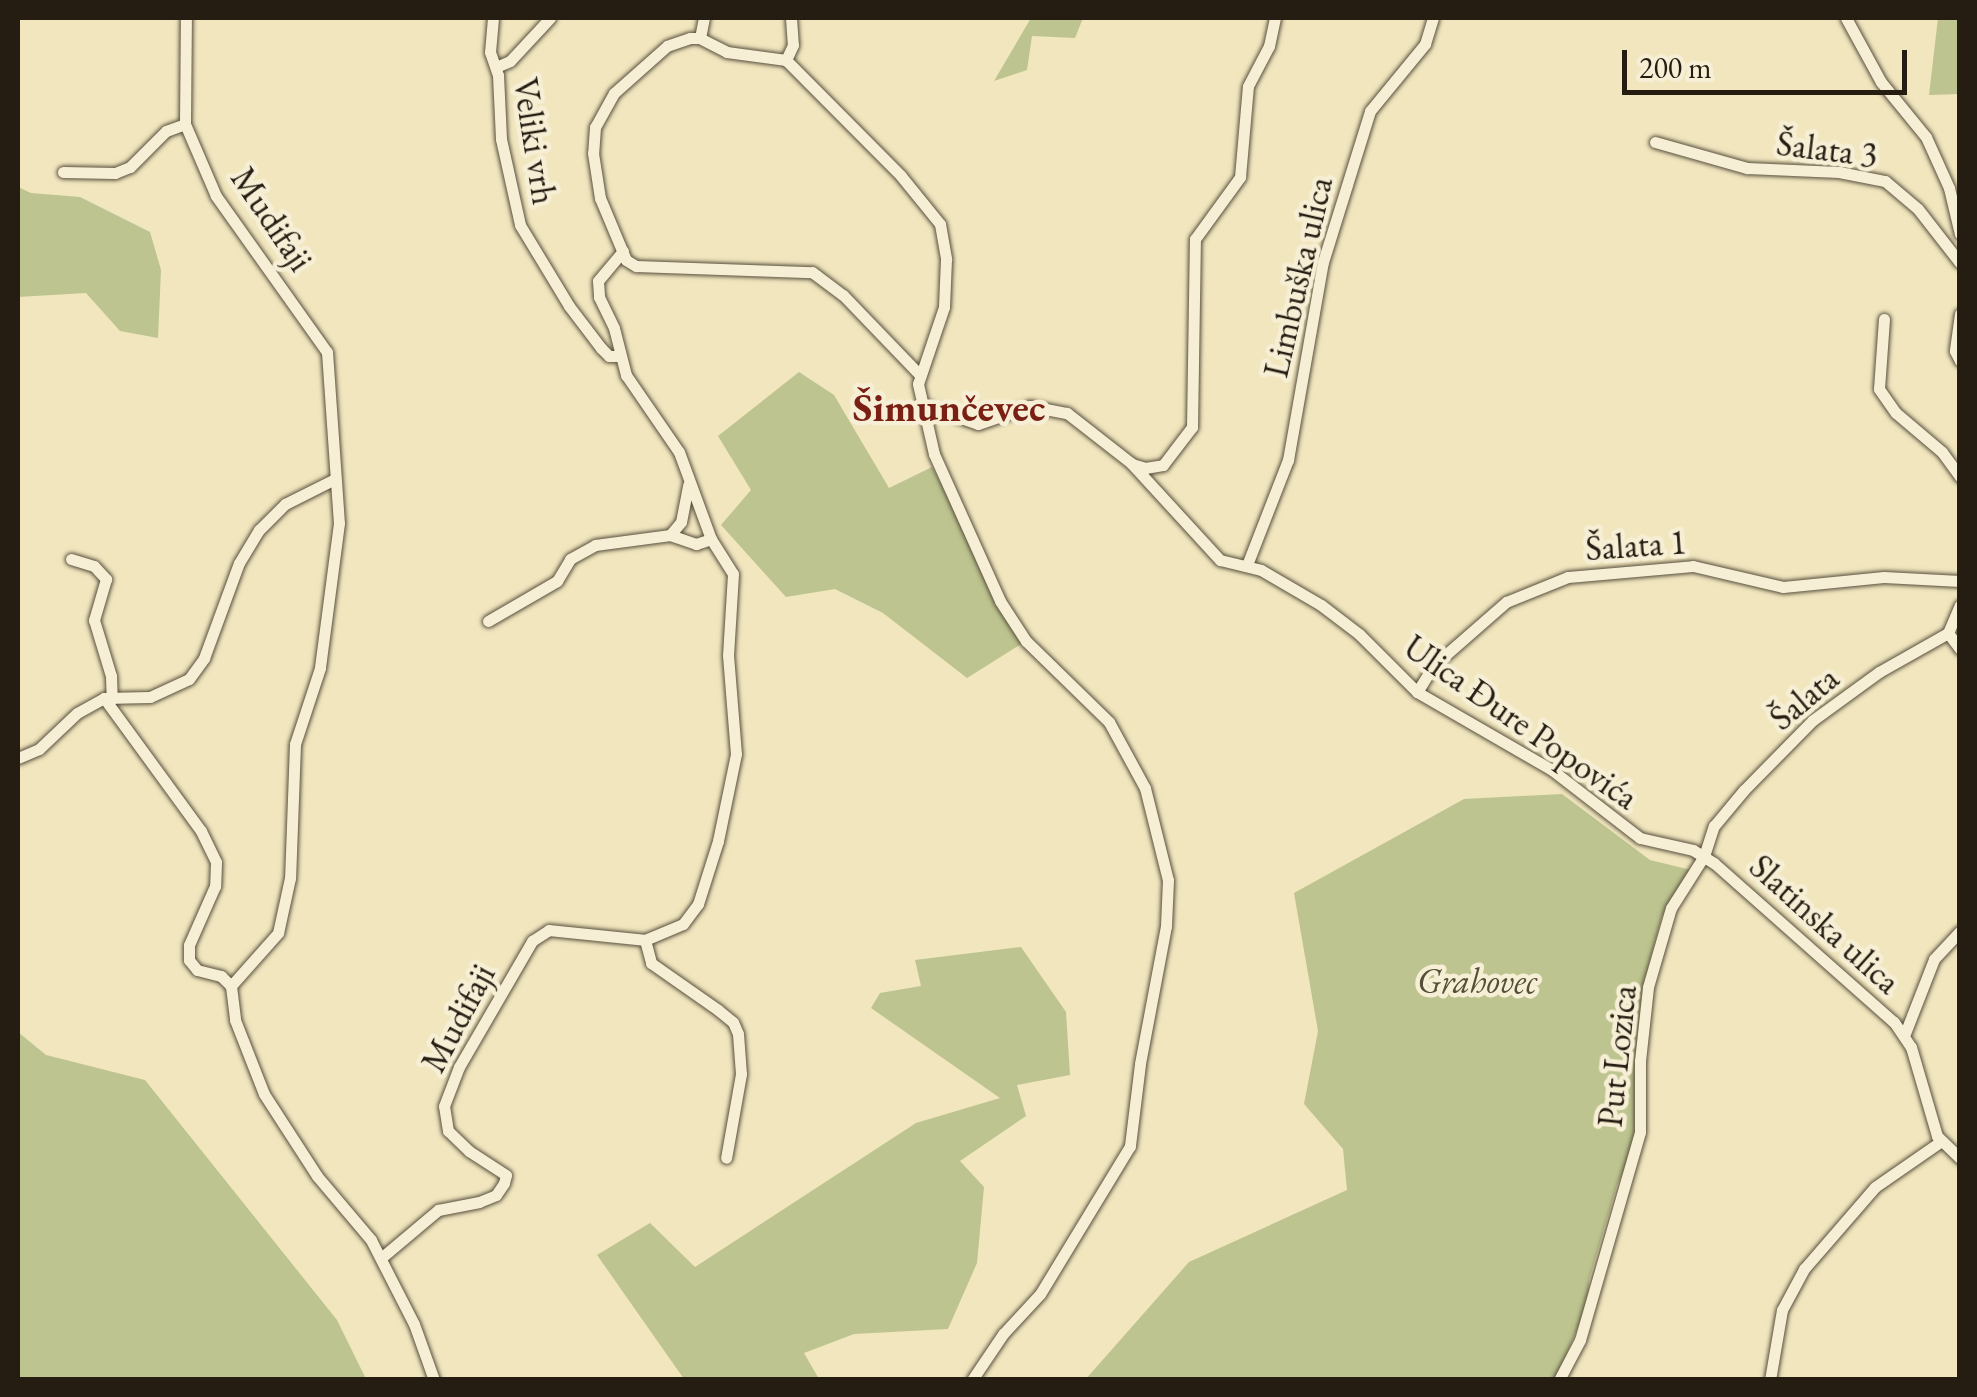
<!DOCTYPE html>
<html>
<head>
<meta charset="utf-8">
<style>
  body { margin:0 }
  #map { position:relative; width:1977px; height:1397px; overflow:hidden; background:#f1e6be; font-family:"EB Garamond",serif }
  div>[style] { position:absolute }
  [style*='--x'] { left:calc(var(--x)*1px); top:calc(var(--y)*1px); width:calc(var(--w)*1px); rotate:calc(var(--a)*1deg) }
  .green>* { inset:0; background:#bdc48f }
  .roads { filter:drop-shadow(0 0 2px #584f3d) drop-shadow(0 0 2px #584f3d) }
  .minor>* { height:11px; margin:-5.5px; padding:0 5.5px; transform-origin:5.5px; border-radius:5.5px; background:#f6efd5 }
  span { translate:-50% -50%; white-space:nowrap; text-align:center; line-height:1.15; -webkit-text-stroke:9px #f6efd5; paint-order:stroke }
  .street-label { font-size:35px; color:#251d12 }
  .park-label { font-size:35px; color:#534f38; font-style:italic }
  .quarter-label { font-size:40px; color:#7a1f14; font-weight:700 }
  .frame { position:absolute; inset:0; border:20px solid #251d12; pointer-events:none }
  .scale { position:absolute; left:1622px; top:50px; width:285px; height:45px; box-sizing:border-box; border:5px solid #251d12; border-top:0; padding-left:12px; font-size:30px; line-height:35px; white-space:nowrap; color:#251d12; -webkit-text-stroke:8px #f6efd5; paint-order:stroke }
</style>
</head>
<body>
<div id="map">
  <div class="green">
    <i style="clip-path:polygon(1031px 18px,1083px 18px,1075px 38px,1032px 36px,1027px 70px,994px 81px)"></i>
    <i style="clip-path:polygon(1938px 18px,1959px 18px,1959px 94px,1929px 95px)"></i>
    <i style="clip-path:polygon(18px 187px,31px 193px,80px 197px,150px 232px,161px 270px,158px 338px,120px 331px,86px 293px,18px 297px)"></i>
    <i style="clip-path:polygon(799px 372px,834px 395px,889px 488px,932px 467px,1026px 641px,967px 678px,883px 613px,835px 589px,786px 597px,721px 525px,751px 490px,718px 436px)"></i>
    <i style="clip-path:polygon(1562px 794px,1650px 860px,1691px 870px,1662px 916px,1643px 986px,1634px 1147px,1617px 1185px,1589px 1280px,1588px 1303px,1556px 1379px,1085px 1380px,1189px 1262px,1347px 1190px,1343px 1149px,1304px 1104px,1318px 1031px,1294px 893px,1464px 799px)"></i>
    <i style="clip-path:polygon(1021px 947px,1066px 1012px,1070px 1075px,1017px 1085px,1026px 1116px,960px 1161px,984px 1187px,977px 1263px,948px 1329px,854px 1334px,804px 1353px,819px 1379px,684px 1379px,597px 1255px,650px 1223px,695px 1267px,916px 1123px,1000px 1098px,871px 1008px,880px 993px,921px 986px,915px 960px)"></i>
    <i style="clip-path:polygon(18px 1032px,46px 1055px,145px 1080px,337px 1320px,366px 1379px,18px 1379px)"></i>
  </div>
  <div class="roads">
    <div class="minor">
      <i style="--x:493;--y:18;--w:34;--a:95"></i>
      <i style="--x:490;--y:52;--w:24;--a:71"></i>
      <i style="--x:498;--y:75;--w:64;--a:87.3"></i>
      <i style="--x:501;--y:139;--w:88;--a:77.5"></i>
      <i style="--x:520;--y:225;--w:95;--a:58.8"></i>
      <i style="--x:569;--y:306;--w:53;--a:52.7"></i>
      <i style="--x:601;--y:348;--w:11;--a:45"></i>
      <i style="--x:609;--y:356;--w:11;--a:0"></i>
      <i style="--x:791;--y:18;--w:27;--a:86"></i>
      <i style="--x:793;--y:45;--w:17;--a:115"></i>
      <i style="--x:786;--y:60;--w:60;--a:-172.3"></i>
      <i style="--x:727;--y:52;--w:30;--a:-153"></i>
      <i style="--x:700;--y:38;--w:10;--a:180"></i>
      <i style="--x:690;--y:38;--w:24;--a:161"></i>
      <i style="--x:667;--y:46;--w:71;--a:138.4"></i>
      <i style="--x:614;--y:93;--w:39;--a:119"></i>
      <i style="--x:595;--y:127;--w:26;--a:94"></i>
      <i style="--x:593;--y:153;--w:46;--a:81.2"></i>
      <i style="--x:600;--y:198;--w:67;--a:67.2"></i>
      <i style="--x:626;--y:260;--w:12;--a:31"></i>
      <i style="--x:636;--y:266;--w:176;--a:2"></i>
      <i style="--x:812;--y:272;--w:39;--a:37"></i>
      <i style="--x:843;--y:295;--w:111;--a:46.1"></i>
      <i style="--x:1846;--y:18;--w:73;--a:61.3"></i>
      <i style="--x:1881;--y:82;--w:71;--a:50.7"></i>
      <i style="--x:1926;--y:137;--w:56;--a:65.7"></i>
      <i style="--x:1949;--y:188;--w:47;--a:76.6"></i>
      <i style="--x:700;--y:38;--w:20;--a:-79"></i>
      <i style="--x:786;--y:60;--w:163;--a:45.2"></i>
      <i style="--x:901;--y:176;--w:62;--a:50.9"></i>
      <i style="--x:940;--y:224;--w:36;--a:80"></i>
      <i style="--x:946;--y:259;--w:48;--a:92.4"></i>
      <i style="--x:944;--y:307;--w:81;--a:108.7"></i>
      <i style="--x:918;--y:384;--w:72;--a:77.1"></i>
      <i style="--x:934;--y:454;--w:161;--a:65.8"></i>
      <i style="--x:1000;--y:601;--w:48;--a:57"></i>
      <i style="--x:1026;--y:641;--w:116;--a:44.3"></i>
      <i style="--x:1109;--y:722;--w:75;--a:61.4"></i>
      <i style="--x:1145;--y:788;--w:95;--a:76"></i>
      <i style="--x:1168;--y:880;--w:46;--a:92.5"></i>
      <i style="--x:1166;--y:926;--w:140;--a:100.7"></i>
      <i style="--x:1140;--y:1064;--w:83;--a:97"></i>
      <i style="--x:1130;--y:1146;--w:173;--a:121.3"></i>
      <i style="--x:1040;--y:1294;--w:54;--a:132.8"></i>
      <i style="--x:1003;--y:1334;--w:55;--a:124"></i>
      <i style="--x:496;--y:67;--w:15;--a:-23"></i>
      <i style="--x:510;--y:61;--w:59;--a:-47.1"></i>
      <i style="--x:185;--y:124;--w:106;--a:-89.5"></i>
      <i style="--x:1655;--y:142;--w:96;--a:15.8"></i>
      <i style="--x:1747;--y:168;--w:92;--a:2.5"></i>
      <i style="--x:1839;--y:172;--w:47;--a:11.1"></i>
      <i style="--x:1885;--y:181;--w:43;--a:40.3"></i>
      <i style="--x:1918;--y:209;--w:68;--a:52.1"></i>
      <i style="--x:63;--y:172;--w:52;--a:1.1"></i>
      <i style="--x:115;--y:173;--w:16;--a:-22"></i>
      <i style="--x:130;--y:167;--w:51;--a:-45"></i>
      <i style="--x:166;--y:131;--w:20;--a:-20"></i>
      <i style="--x:185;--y:124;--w:78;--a:66.7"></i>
      <i style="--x:216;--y:196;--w:191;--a:54.6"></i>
      <i style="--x:327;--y:352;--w:171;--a:86"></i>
      <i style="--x:339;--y:523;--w:146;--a:97.5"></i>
      <i style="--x:320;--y:668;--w:80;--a:108.2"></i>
      <i style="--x:295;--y:744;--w:134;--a:92.1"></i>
      <i style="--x:290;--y:878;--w:56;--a:102.3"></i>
      <i style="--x:278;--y:933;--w:71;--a:131.6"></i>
      <i style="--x:623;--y:251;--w:39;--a:130"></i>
      <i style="--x:598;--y:281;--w:16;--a:86"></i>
      <i style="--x:599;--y:297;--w:34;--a:64"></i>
      <i style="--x:614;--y:328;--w:49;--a:75.7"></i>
      <i style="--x:626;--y:375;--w:93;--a:55.5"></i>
      <i style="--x:679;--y:452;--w:93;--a:69.8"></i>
      <i style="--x:711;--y:539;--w:41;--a:57.8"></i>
      <i style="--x:733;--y:574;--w:81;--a:93.5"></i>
      <i style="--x:728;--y:655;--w:99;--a:85.4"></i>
      <i style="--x:736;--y:754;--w:89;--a:101.7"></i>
      <i style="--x:718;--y:841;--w:66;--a:107.6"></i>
      <i style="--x:698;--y:904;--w:25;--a:127"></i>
      <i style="--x:683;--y:924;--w:41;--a:157.2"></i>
      <i style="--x:645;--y:940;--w:24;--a:75"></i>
      <i style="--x:651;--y:963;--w:82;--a:35"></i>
      <i style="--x:718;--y:1010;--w:19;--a:39"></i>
      <i style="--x:733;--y:1022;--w:13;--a:67"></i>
      <i style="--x:738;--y:1034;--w:40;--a:85.7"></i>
      <i style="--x:741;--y:1074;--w:85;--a:100.1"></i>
      <i style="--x:1960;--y:314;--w:37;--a:98"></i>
      <i style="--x:1955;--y:351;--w:11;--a:63"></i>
      <i style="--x:1884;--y:319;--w:70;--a:94.1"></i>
      <i style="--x:1879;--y:389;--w:29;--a:55"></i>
      <i style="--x:1896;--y:413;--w:60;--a:40.3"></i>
      <i style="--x:1942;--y:452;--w:31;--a:54"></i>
      <i style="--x:921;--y:404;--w:60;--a:19.3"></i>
      <i style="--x:978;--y:424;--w:55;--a:-19.1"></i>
      <i style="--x:1030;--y:406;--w:38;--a:11"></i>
      <i style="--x:1067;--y:413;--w:81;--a:38"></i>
      <i style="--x:1131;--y:463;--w:132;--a:47.5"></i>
      <i style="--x:1220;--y:560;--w:42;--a:13.7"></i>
      <i style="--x:1261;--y:570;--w:69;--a:30.3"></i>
      <i style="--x:1321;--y:605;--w:48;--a:37.3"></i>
      <i style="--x:1359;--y:634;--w:82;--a:45"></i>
      <i style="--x:1417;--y:692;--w:156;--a:30"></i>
      <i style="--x:1552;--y:770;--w:111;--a:37.7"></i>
      <i style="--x:1640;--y:838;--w:54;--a:12.8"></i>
      <i style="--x:1693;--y:850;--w:25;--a:32"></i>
      <i style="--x:1714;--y:863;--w:240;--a:41.5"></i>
      <i style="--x:1894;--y:1022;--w:30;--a:56"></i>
      <i style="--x:1911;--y:1047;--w:93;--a:73.7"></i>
      <i style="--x:1937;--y:1136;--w:32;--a:44"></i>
      <i style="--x:1132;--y:464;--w:14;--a:17"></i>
      <i style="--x:1145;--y:468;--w:18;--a:-9"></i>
      <i style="--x:1163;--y:465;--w:48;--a:-52.7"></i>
      <i style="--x:1192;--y:427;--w:188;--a:-89.1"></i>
      <i style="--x:1195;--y:239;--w:77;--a:-54"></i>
      <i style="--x:1240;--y:177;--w:91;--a:-85"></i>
      <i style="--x:1248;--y:86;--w:45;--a:-62.3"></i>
      <i style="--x:1269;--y:46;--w:29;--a:-78"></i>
      <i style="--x:670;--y:535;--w:17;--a:-50"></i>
      <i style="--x:681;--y:522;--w:38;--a:-79"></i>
      <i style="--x:71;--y:559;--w:24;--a:17"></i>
      <i style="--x:94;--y:566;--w:18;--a:47"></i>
      <i style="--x:106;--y:579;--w:43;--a:106.3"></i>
      <i style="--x:94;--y:620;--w:59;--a:73.1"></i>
      <i style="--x:111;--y:676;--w:23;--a:88"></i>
      <i style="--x:1247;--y:565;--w:113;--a:-68.7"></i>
      <i style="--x:1288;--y:460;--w:201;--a:-80"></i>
      <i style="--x:1323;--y:262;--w:158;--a:-72.7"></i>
      <i style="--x:1370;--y:111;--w:87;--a:-50.6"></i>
      <i style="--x:1425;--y:44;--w:27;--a:-73"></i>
      <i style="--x:488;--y:621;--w:80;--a:-30.1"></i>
      <i style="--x:557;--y:581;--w:26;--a:-59"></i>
      <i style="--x:570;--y:559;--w:29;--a:-29"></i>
      <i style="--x:595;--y:545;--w:76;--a:-7.6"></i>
      <i style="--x:670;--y:535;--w:28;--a:19"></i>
      <i style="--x:696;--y:544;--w:16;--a:-18"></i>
      <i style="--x:1948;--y:633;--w:20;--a:53"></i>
      <i style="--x:1417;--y:692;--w:32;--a:-58"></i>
      <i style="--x:1434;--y:665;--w:96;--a:-41.2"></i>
      <i style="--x:1506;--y:602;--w:67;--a:-22"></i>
      <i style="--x:1568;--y:577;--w:125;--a:-5"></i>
      <i style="--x:1693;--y:566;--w:92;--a:13.1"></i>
      <i style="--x:1783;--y:587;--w:101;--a:-5.7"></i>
      <i style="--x:1884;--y:577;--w:76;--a:3"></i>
      <i style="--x:104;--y:698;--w:165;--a:53.9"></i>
      <i style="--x:201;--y:831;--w:34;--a:64"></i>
      <i style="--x:216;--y:862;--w:24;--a:92"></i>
      <i style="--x:215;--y:886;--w:64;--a:113.8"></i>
      <i style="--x:189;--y:945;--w:15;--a:90"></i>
      <i style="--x:189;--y:960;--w:13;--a:51"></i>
      <i style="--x:197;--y:970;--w:25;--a:14"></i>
      <i style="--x:221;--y:976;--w:14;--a:45"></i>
      <i style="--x:231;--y:986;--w:34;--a:83"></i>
      <i style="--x:235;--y:1020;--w:79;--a:68.6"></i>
      <i style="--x:264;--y:1094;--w:98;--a:57.1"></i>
      <i style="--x:317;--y:1176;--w:84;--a:49.8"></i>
      <i style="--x:371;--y:1240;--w:94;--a:62.9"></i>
      <i style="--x:414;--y:1324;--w:59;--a:70.3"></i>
      <i style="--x:18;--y:758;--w:23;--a:-23"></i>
      <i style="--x:39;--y:749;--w:52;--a:-43.5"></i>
      <i style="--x:77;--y:713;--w:31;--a:-29"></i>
      <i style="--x:104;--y:698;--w:46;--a:-1.2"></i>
      <i style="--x:150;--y:697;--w:43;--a:-24.8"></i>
      <i style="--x:189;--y:679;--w:26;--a:-54"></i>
      <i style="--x:204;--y:658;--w:101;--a:-69.8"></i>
      <i style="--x:239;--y:563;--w:39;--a:-59"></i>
      <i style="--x:259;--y:530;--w:37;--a:-45"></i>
      <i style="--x:285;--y:504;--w:56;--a:-26.6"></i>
      <i style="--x:1904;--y:1036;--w:83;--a:-68.7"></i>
      <i style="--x:1934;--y:959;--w:38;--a:-47"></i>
      <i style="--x:381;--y:1258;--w:75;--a:-40.1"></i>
      <i style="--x:438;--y:1210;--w:42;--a:-11"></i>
      <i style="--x:479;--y:1202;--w:18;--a:-22"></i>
      <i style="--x:496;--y:1195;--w:14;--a:-56"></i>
      <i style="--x:504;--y:1183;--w:8;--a:-76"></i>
      <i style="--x:506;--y:1175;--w:44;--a:-147"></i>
      <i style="--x:469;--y:1151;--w:29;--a:-136"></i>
      <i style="--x:448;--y:1131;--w:25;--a:-99"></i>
      <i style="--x:444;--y:1106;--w:42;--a:-69"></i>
      <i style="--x:459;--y:1067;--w:146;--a:-59.9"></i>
      <i style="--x:532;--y:941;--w:20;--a:-33"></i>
      <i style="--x:549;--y:930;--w:97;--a:5.9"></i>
      <i style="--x:1559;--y:1380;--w:45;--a:-62.3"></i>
      <i style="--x:1580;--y:1340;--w:216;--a:-73.9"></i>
      <i style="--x:1640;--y:1132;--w:71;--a:-90"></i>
      <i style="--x:1640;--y:1061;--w:74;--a:-83.8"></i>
      <i style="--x:1648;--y:987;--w:82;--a:-73.8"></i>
      <i style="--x:1671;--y:908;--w:62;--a:-57.6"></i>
      <i style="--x:1704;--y:856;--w:32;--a:-72"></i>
      <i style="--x:1714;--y:826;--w:47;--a:-50.2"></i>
      <i style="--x:1744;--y:790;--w:98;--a:-45.4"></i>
      <i style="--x:1813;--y:720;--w:82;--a:-36"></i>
      <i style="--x:1879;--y:672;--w:79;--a:-29.5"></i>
      <i style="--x:1948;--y:633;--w:30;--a:-67"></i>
      <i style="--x:1770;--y:1380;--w:71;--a:-80.3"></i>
      <i style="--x:1782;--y:1310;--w:47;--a:-61.8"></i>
      <i style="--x:1804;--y:1269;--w:108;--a:-49.1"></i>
      <i style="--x:1875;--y:1187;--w:79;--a:-34.7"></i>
    </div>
  </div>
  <div class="street-label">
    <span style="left:535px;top:141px;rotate:81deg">Veliki vrh</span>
    <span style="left:1827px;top:149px;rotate:7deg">Šalata 3</span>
    <span style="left:272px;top:219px;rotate:56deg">Mudifaji</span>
    <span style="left:1298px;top:277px;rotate:-77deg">Limbuška ulica</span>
    <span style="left:1636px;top:545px;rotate:-4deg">Šalata 1</span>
    <span style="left:1804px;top:698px;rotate:-40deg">Šalata</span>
    <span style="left:1521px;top:722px;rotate:35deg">Ulica Đure Popovića</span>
    <span style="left:1825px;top:924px;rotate:42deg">Slatinska ulica</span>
    <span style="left:458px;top:1018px;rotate:-62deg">Mudifaji</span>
    <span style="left:1617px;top:1056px;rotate:-84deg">Put Lozica</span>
  </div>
  <div class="park-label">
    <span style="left:1477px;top:981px">Grahovec</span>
  </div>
  <div class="quarter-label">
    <span style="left:949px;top:407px">Šimunčevec</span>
  </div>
  <div class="frame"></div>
  <div class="scale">200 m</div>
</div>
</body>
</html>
